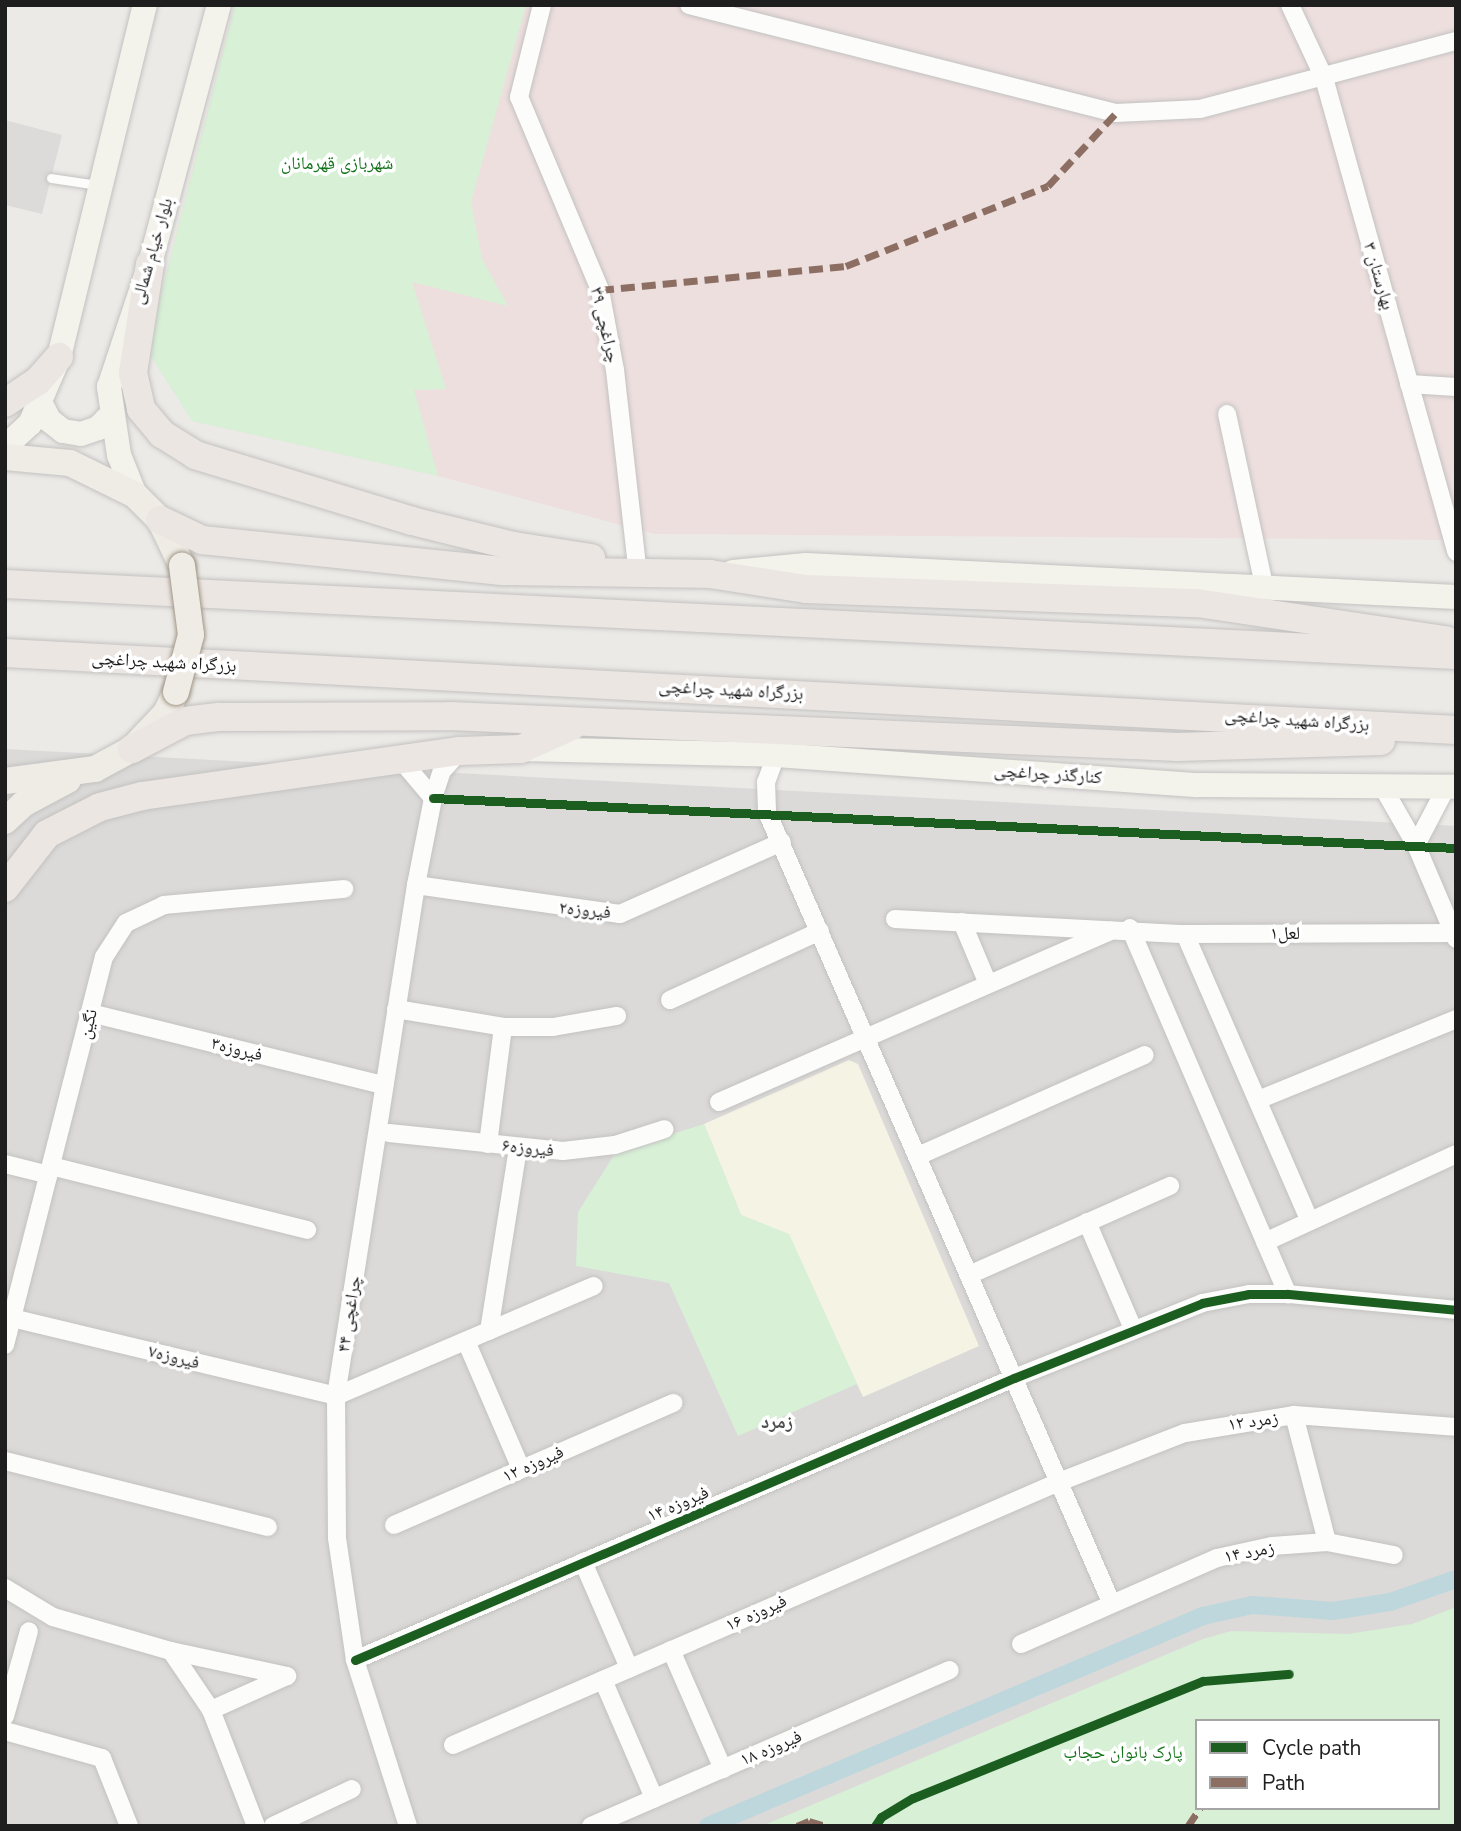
<!DOCTYPE html>
<html>
<head>
<meta charset="utf-8">
<style>
  body { margin:0 }
  #map { position:relative; width:1461px; height:1831px; overflow:hidden; background:#eceae7; font-family:"Nunito Sans","Noto Naskh Arabic",sans-serif }
  div>[style] { position:absolute }
  [style*='--x'] { left:calc(var(--x)*1px); top:calc(var(--y)*1px); width:calc(var(--w)*1px); rotate:calc(var(--a)*1deg) }
  .residential>* { inset:0; background:#dbdad8 }
  .commercial>* { inset:0; background:#eddfde }
  .education>* { inset:0; background:#f5f3e3 }
  .park>* { inset:0; background:#d7f0d6 }
  .parking>* { inset:0; background:#dcdbda }
  .canal>* { height:18px; margin:-9px; padding:0 9px; transform-origin:9px; border-radius:9px; background:#bdd7dc }
  .roads { filter:drop-shadow(0 0 2px #c3c2c1) drop-shadow(0 0 2px #c3c2c1) }
  .service>* { height:9px; margin:-4.5px; padding:0 4.5px; transform-origin:4.5px; border-radius:4.5px; background:#fcfcfb }
  .minor>* { height:18px; margin:-9px; padding:0 9px; transform-origin:9px; border-radius:9px; background:#fcfcfb }
  .secondary>* { height:24px; margin:-12px; padding:0 12px; transform-origin:12px; border-radius:12px; background:#f3f2eb }
  .primary>* { height:26px; margin:-13px; padding:0 13px; transform-origin:13px; border-radius:13px; background:#efebe5 }
  .trunk>* { height:28px; margin:-14px; padding:0 14px; transform-origin:14px; border-radius:14px; background:#ece6e3 }
  .bridges { filter:drop-shadow(0 0 2px #a09686) drop-shadow(0 0 2px #a09686) }
  .primary-bridge>* { height:26px; margin:-13px; padding:0 13px; transform-origin:13px; border-radius:13px; background:#efebe5 }
  .quiet>* { height:7px; margin-top:-3.5px; transform-origin:0; background:repeating-linear-gradient(90deg,#8d6e63 0 14px,transparent 0 21px) }
  .cycleway>* { height:9px; margin:-4.5px; padding:0 4.5px; transform-origin:4.5px; border-radius:4.5px; background:#1b5e20 }
  span { translate:-50% -50%; white-space:nowrap; text-align:center; line-height:1.15; -webkit-text-stroke:7px #fff; paint-order:stroke }
  .park-label { font-size:18px; color:#15731b }
  .street-label { font-size:18px; color:#1e1e1e }
  .neighbourhood-label { font-size:19px; color:#515151; font-weight:700 }
  .frame { position:absolute; inset:0; border:7px solid #1e1e1e; pointer-events:none }
  .legend { position:absolute; left:1195px; top:1719px; width:245px; height:91px; box-sizing:border-box; background:#fff; border:2px solid #a5a5a5; margin:0; padding:9px 12px; list-style:none; font-size:21px; color:#1e1e1e }
  .legend li { display:flex; align-items:center; gap:14px; height:35px }
  .legend b { width:35px; border:2px solid #a5a5a5 }
</style>
</head>
<body>
<div id="map">
  <div class="residential">
    <i style="clip-path:polygon(evenodd,5px 749px,1456px 826px,1456px 1826px,5px 1826px,5px 749px,1197px 1721px,1438px 1721px,1438px 1808px,1197px 1808px,1197px 1721px)"></i>
  </div>
  <div class="commercial">
    <i style="clip-path:polygon(234px 5px,1456px 5px,1456px 540px,654px 534px,438px 476px,192px 421px,147px 350px)"></i>
  </div>
  <div class="education">
    <i style="clip-path:polygon(849px 1060px,858px 1064px,979px 1346px,863px 1397px,789px 1235px,741px 1215px,704px 1124px)"></i>
  </div>
  <div class="park">
    <i style="clip-path:polygon(235px 5px,526px 5px,471px 202px,482px 259px,508px 306px,412px 282px,446px 389px,414px 390px,438px 476px,192px 421px,147px 350px)"></i>
    <i style="clip-path:polygon(704px 1124px,741px 1215px,789px 1234px,857px 1384px,738px 1436px,669px 1283px,576px 1266px,578px 1212px,616px 1152px)"></i>
    <i style="clip-path:polygon(evenodd,1456px 1607px,1456px 1826px,762px 1826px,1203px 1639px,1231px 1631px,1348px 1634px,1412px 1624px,1456px 1607px,1197px 1721px,1438px 1721px,1438px 1808px,1197px 1808px,1197px 1721px)"></i>
  </div>
  <div class="parking">
    <i style="clip-path:polygon(5px 120px,62px 135px,42px 214px,5px 205px)"></i>
  </div>
  <div class="canal">
    <i style="--x:708;--y:1826;--w:538;--a:-22.99"></i>
    <i style="--x:1203;--y:1616;--w:50;--a:-12.7"></i>
    <i style="--x:1252;--y:1605;--w:81;--a:4.2"></i>
    <i style="--x:1333;--y:1611;--w:58;--a:-9"></i>
    <i style="--x:1390;--y:1602;--w:70;--a:-19.2"></i>
  </div>
  <div class="roads">
    <div class="service">
      <i style="--x:51;--y:178;--w:48;--a:8.5"></i>
    </div>
    <div class="minor">
      <i style="--x:542;--y:5;--w:95;--a:104"></i>
      <i style="--x:519;--y:97;--w:209;--a:67.2"></i>
      <i style="--x:600;--y:290;--w:81;--a:79.4"></i>
      <i style="--x:615;--y:370;--w:197;--a:83.6"></i>
      <i style="--x:689;--y:5;--w:440;--a:14.2"></i>
      <i style="--x:1116;--y:113;--w:84;--a:-2.7"></i>
      <i style="--x:1200;--y:109;--w:265;--a:-14.9"></i>
      <i style="--x:1290;--y:5;--w:81;--a:65"></i>
      <i style="--x:1324;--y:78;--w:492;--a:74.4"></i>
      <i style="--x:1409;--y:384;--w:47;--a:3.7"></i>
      <i style="--x:1227;--y:414;--w:175;--a:77.8"></i>
      <i style="--x:776;--y:755;--w:29;--a:110"></i>
      <i style="--x:766;--y:782;--w:30;--a:88"></i>
      <i style="--x:767;--y:812;--w:862;--a:66.47"></i>
      <i style="--x:401;--y:760;--w:50;--a:49.9"></i>
      <i style="--x:1381;--y:784;--w:70;--a:60.2"></i>
      <i style="--x:1416;--y:845;--w:102;--a:66.9"></i>
      <i style="--x:1416;--y:845;--w:67;--a:-62.3"></i>
      <i style="--x:416;--y:885;--w:206;--a:8.1"></i>
      <i style="--x:620;--y:914;--w:177;--a:-24"></i>
      <i style="--x:895;--y:919;--w:290;--a:3"></i>
      <i style="--x:1185;--y:934;--w:271;--a:-0.2"></i>
      <i style="--x:962;--y:922;--w:67;--a:67.2"></i>
      <i style="--x:1130;--y:928;--w:399;--a:66.7"></i>
      <i style="--x:1185;--y:934;--w:313;--a:66.5"></i>
      <i style="--x:670;--y:1000;--w:165;--a:-24.7"></i>
      <i style="--x:396;--y:1009;--w:109;--a:9.5"></i>
      <i style="--x:503;--y:1027;--w:50;--a:0"></i>
      <i style="--x:553;--y:1027;--w:65;--a:-9.8"></i>
      <i style="--x:90;--y:1013;--w:303;--a:13.8"></i>
      <i style="--x:1258;--y:1100;--w:214;--a:-22.2"></i>
      <i style="--x:719;--y:1102;--w:428;--a:-23.6"></i>
      <i style="--x:389;--y:1133;--w:175;--a:5.9"></i>
      <i style="--x:563;--y:1151;--w:52;--a:-6.6"></i>
      <i style="--x:615;--y:1145;--w:52;--a:-17.7"></i>
      <i style="--x:488;--y:1144;--w:118;--a:-82.7"></i>
      <i style="--x:918;--y:1156;--w:248;--a:-24"></i>
      <i style="--x:5;--y:1164;--w:45;--a:14"></i>
      <i style="--x:51;--y:1166;--w:264;--a:14"></i>
      <i style="--x:1087;--y:1222;--w:116;--a:66.7"></i>
      <i style="--x:1265;--y:1242;--w:210;--a:-24.7"></i>
      <i style="--x:969;--y:1275;--w:220;--a:-23.9"></i>
      <i style="--x:12;--y:1318;--w:333;--a:13.5"></i>
      <i style="--x:336;--y:1396;--w:280;--a:-23.1"></i>
      <i style="--x:489;--y:1331;--w:186;--a:-81"></i>
      <i style="--x:466;--y:1341;--w:139;--a:66.7"></i>
      <i style="--x:5;--y:1345;--w:400;--a:-75.7"></i>
      <i style="--x:104;--y:957;--w:40;--a:-57.1"></i>
      <i style="--x:126;--y:923;--w:42;--a:-25.3"></i>
      <i style="--x:164;--y:905;--w:181;--a:-5.1"></i>
      <i style="--x:1294;--y:1415;--w:131;--a:75.4"></i>
      <i style="--x:5;--y:1461;--w:271;--a:14.1"></i>
      <i style="--x:394;--y:1525;--w:305;--a:-23.6"></i>
      <i style="--x:583;--y:1562;--w:116;--a:66.5"></i>
      <i style="--x:5;--y:1588;--w:56;--a:31.1"></i>
      <i style="--x:53;--y:1617;--w:123;--a:16.1"></i>
      <i style="--x:171;--y:1651;--w:119;--a:12.2"></i>
      <i style="--x:1021;--y:1644;--w:214;--a:-23.7"></i>
      <i style="--x:1217;--y:1558;--w:56;--a:-12.3"></i>
      <i style="--x:1272;--y:1546;--w:55;--a:-4.2"></i>
      <i style="--x:1327;--y:1542;--w:68;--a:11"></i>
      <i style="--x:671;--y:1650;--w:130;--a:66.4"></i>
      <i style="--x:171;--y:1651;--w:71;--a:55.9"></i>
      <i style="--x:211;--y:1710;--w:124;--a:68.8"></i>
      <i style="--x:355;--y:1660;--w:717;--a:-23.17"></i>
      <i style="--x:1014;--y:1378;--w:202;--a:-21.7"></i>
      <i style="--x:1202;--y:1303;--w:48;--a:-10.8"></i>
      <i style="--x:1249;--y:1294;--w:39;--a:0"></i>
      <i style="--x:1288;--y:1294;--w:169;--a:5.4"></i>
      <i style="--x:603;--y:1680;--w:129;--a:66.6"></i>
      <i style="--x:211;--y:1710;--w:83;--a:-24.1"></i>
      <i style="--x:5;--y:1716;--w:88;--a:-74.2"></i>
      <i style="--x:5;--y:1731;--w:101;--a:15.6"></i>
      <i style="--x:102;--y:1758;--w:73;--a:68.3"></i>
      <i style="--x:453;--y:1745;--w:661;--a:-23.46"></i>
      <i style="--x:1059;--y:1482;--w:135;--a:-21.3"></i>
      <i style="--x:1185;--y:1433;--w:110;--a:-9.4"></i>
      <i style="--x:1294;--y:1415;--w:162;--a:4.2"></i>
      <i style="--x:273;--y:1826;--w:87;--a:-25.1"></i>
      <i style="--x:408;--y:1826;--w:174;--a:-107.7"></i>
      <i style="--x:355;--y:1660;--w:123;--a:-98.4"></i>
      <i style="--x:337;--y:1538;--w:142;--a:-90.4"></i>
      <i style="--x:336;--y:1396;--w:517;--a:-81.1"></i>
      <i style="--x:416;--y:885;--w:89;--a:-78.9"></i>
      <i style="--x:433;--y:798;--w:28;--a:-72"></i>
      <i style="--x:442;--y:771;--w:27;--a:-48"></i>
      <i style="--x:591;--y:1826;--w:391;--a:-23.5"></i>
    </div>
    <div class="secondary">
      <i style="--x:41;--y:404;--w:18;--a:63"></i>
      <i style="--x:49;--y:420;--w:18;--a:38"></i>
      <i style="--x:63;--y:431;--w:18;--a:9"></i>
      <i style="--x:81;--y:434;--w:18;--a:-19"></i>
      <i style="--x:98;--y:428;--w:18;--a:-45"></i>
      <i style="--x:5;--y:447;--w:34;--a:-43"></i>
      <i style="--x:30;--y:424;--w:73;--a:-66.6"></i>
      <i style="--x:59;--y:357;--w:362;--a:-76.3"></i>
      <i style="--x:135;--y:495;--w:43;--a:-111.8"></i>
      <i style="--x:119;--y:455;--w:69;--a:-98.4"></i>
      <i style="--x:109;--y:387;--w:130;--a:-71.6"></i>
      <i style="--x:150;--y:264;--w:268;--a:-75.1"></i>
      <i style="--x:733;--y:572;--w:73;--a:-5.5"></i>
      <i style="--x:806;--y:565;--w:651;--a:2.82"></i>
      <i style="--x:521;--y:749;--w:255;--a:1.3"></i>
      <i style="--x:776;--y:755;--w:423;--a:4.1"></i>
      <i style="--x:1198;--y:785;--w:258;--a:0.4"></i>
    </div>
    <div class="primary">
      <i style="--x:5;--y:457;--w:65;--a:5.3"></i>
      <i style="--x:70;--y:463;--w:72;--a:26.2"></i>
      <i style="--x:135;--y:495;--w:35;--a:45"></i>
      <i style="--x:160;--y:520;--w:51;--a:64.4"></i>
      <i style="--x:5;--y:781;--w:91;--a:-7.6"></i>
      <i style="--x:95;--y:769;--w:42;--a:-28.4"></i>
      <i style="--x:132;--y:749;--w:50;--a:-46.6"></i>
      <i style="--x:166;--y:713;--w:23;--a:-65"></i>
      <i style="--x:5;--y:821;--w:25;--a:-43"></i>
      <i style="--x:23;--y:804;--w:51;--a:-28.1"></i>
    </div>
    <div class="trunk">
      <i style="--x:150;--y:264;--w:110;--a:98.9"></i>
      <i style="--x:133;--y:373;--w:37;--a:77"></i>
      <i style="--x:141;--y:409;--w:33;--a:50"></i>
      <i style="--x:162;--y:434;--w:39;--a:32"></i>
      <i style="--x:195;--y:455;--w:227;--a:16.9"></i>
      <i style="--x:412;--y:521;--w:105;--a:13.8"></i>
      <i style="--x:514;--y:546;--w:78;--a:8.9"></i>
      <i style="--x:5;--y:403;--w:40;--a:-34"></i>
      <i style="--x:38;--y:381;--w:32;--a:-49"></i>
      <i style="--x:160;--y:520;--w:47;--a:25.5"></i>
      <i style="--x:202;--y:540;--w:304;--a:5.9"></i>
      <i style="--x:504;--y:571;--w:206;--a:0.8"></i>
      <i style="--x:710;--y:574;--w:97;--a:8.9"></i>
      <i style="--x:806;--y:589;--w:391;--a:2.1"></i>
      <i style="--x:1197;--y:603;--w:252;--a:8.5"></i>
      <i style="--x:5;--y:584;--w:1453;--a:2.8"></i>
      <i style="--x:5;--y:653;--w:1453;--a:3.04"></i>
      <i style="--x:132;--y:749;--w:60;--a:-27.8"></i>
      <i style="--x:185;--y:721;--w:35;--a:-7"></i>
      <i style="--x:220;--y:717;--w:230;--a:-0.2"></i>
      <i style="--x:450;--y:716;--w:728;--a:2.44"></i>
      <i style="--x:1177;--y:747;--w:204;--a:-1.7"></i>
      <i style="--x:5;--y:888;--w:68;--a:-52.1"></i>
      <i style="--x:47;--y:834;--w:59;--a:-27"></i>
      <i style="--x:100;--y:807;--w:43;--a:-14.7"></i>
      <i style="--x:142;--y:796;--w:321;--a:-8.1"></i>
      <i style="--x:460;--y:751;--w:61;--a:-1.9"></i>
      <i style="--x:521;--y:749;--w:56;--a:-24.3"></i>
    </div>
  </div>
  <div class="bridges">
    <div class="primary-bridge">
      <i style="--x:176;--y:692;--w:59;--a:-75.3"></i>
      <i style="--x:191;--y:635;--w:70;--a:-97.4"></i>
    </div>
  </div>
  <div class="quiet">
    <i style="--x:600;--y:290;--w:247;--a:-5.6"></i>
    <i style="--x:846;--y:266;--w:217;--a:-21.6"></i>
    <i style="--x:1048;--y:186;--w:100;--a:-47"></i>
    <i style="--x:797;--y:1826;--w:13;--a:-23"></i>
    <i style="--x:809;--y:1821;--w:17;--a:17"></i>
    <i style="--x:1188;--y:1826;--w:22;--a:-56"></i>
  </div>
  <div class="cycleway">
    <i style="--x:433;--y:798;--w:1024;--a:2.8"></i>
    <i style="--x:355;--y:1660;--w:717;--a:-23.17"></i>
    <i style="--x:1014;--y:1378;--w:202;--a:-21.7"></i>
    <i style="--x:1202;--y:1303;--w:48;--a:-10.8"></i>
    <i style="--x:1249;--y:1294;--w:39;--a:0"></i>
    <i style="--x:1288;--y:1294;--w:169;--a:5.4"></i>
    <i style="--x:875;--y:1826;--w:11;--a:-56"></i>
    <i style="--x:881;--y:1817;--w:37;--a:-31"></i>
    <i style="--x:913;--y:1798;--w:313;--a:-22"></i>
    <i style="--x:1203;--y:1681;--w:86;--a:-4.7"></i>
  </div>
  <div class="park-label">
    <span style="left:337px;top:163px">شهربازی قهرمانان</span>
    <span style="left:1123px;top:1752px">پارک بانوان حجاب</span>
  </div>
  <div class="street-label">
    <span style="left:152px;top:251px;rotate:-74deg">بلوار خیام شمالی</span>
    <span style="left:1379px;top:276px;rotate:74deg">بهارستان ۳</span>
    <span style="left:605px;top:325px;rotate:77deg">چراغچی ۳۹</span>
    <span style="left:164px;top:662px;rotate:3deg">بزرگراه شهید چراغچی</span>
    <span style="left:731px;top:690px;rotate:3deg">بزرگراه شهید چراغچی</span>
    <span style="left:1297px;top:720px;rotate:4deg">بزرگراه شهید چراغچی</span>
    <span style="left:1048px;top:774px;rotate:4deg">کنارگذر چراغچی</span>
    <span style="left:585px;top:910px;rotate:6deg">فیروزه۲</span>
    <span style="left:1285px;top:933px">لعل۱</span>
    <span style="left:88px;top:1024px;rotate:-76deg">نگین</span>
    <span style="left:237px;top:1049px;rotate:14deg">فیروزه۳</span>
    <span style="left:528px;top:1148px;rotate:6deg">فیروزه۶</span>
    <span style="left:349px;top:1314px;rotate:-81deg">چراغچی ۴۴</span>
    <span style="left:174px;top:1357px;rotate:14deg">فیروزه۷</span>
    <span style="left:1253px;top:1421px;rotate:-8deg">زمرد ۱۲</span>
    <span style="left:533px;top:1464px;rotate:-24deg">فیروزه ۱۲</span>
    <span style="left:678px;top:1504px;rotate:-23deg">فیروزه ۱۴</span>
    <span style="left:1249px;top:1552px;rotate:-11deg">زمرد ۱۴</span>
    <span style="left:756px;top:1613px;rotate:-24deg">فیروزه ۱۶</span>
    <span style="left:771px;top:1748px;rotate:-23deg">فیروزه ۱۸</span>
  </div>
  <div class="neighbourhood-label">
    <span style="left:777px;top:1423px">زمرد</span>
  </div>
  <div class="frame"></div>
  <ul class="legend">
  <li><b style="height:9px;background:#1b5e20"></b>Cycle path</li>
  <li><b style="height:9px;background:#8d6e63"></b>Path</li>
  </ul>
</div>
</body>
</html>
